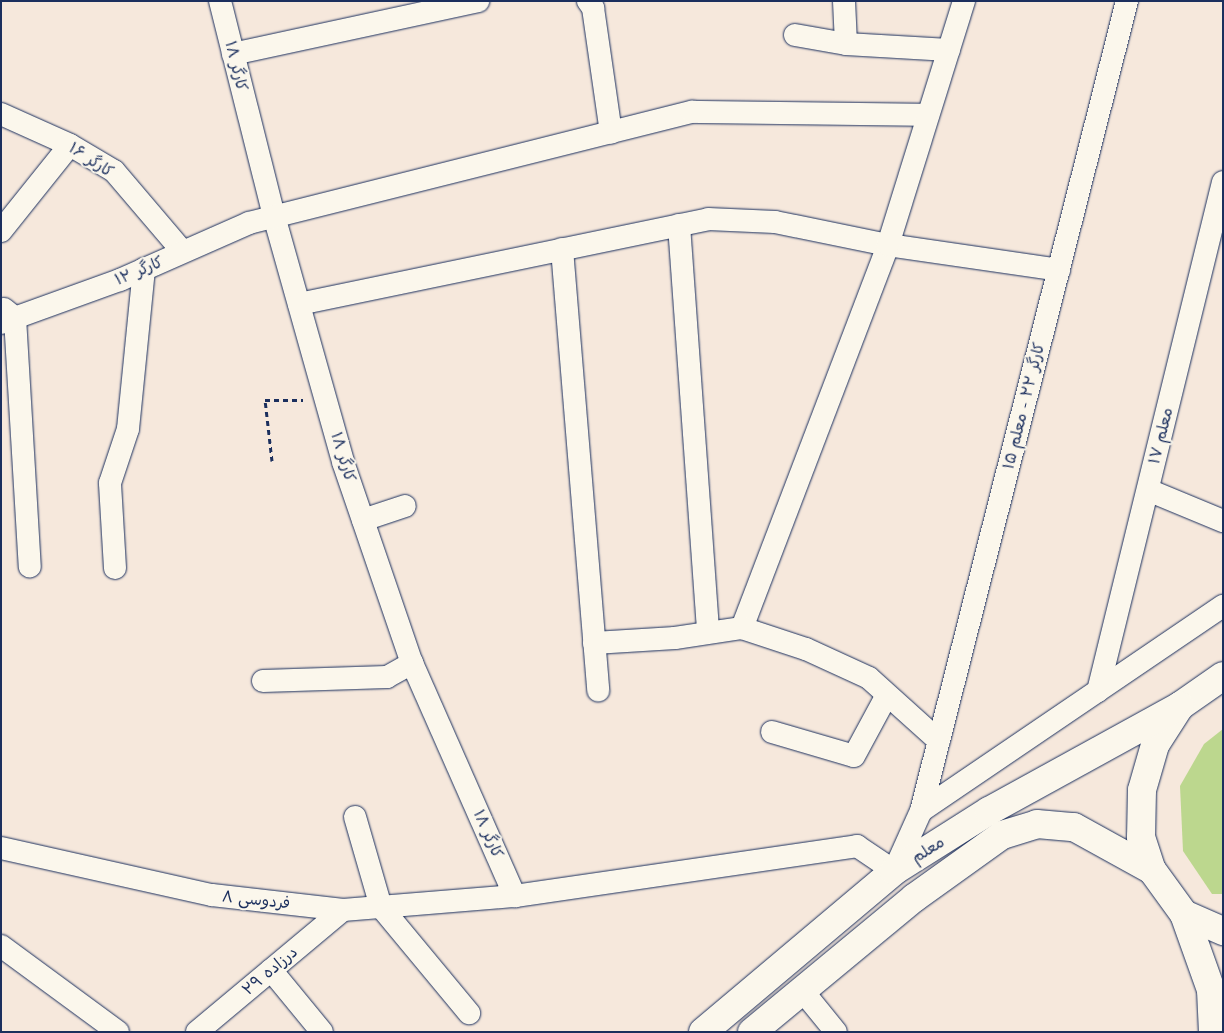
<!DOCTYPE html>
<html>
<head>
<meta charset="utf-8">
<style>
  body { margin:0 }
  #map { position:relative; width:1224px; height:1033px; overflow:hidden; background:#f6e8dc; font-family:"Comic Neue","Playpen Sans Arabic",sans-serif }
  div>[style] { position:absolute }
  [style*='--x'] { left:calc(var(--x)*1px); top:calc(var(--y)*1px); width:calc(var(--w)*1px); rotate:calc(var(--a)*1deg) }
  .green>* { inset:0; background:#bcd78e }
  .path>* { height:3px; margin-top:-1.5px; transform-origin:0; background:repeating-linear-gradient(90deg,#1b2f5e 0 5px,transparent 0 9px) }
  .roads { filter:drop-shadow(0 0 1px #1b2f5e) drop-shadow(0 0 1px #1b2f5e) }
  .street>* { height:22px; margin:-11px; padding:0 11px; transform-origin:11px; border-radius:11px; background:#fbf7ec }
  .secondary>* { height:28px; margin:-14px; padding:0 14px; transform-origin:14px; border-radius:14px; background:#fbf7ec }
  span { translate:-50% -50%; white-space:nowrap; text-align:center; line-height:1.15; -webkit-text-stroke:4px #fbf7ec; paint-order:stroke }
  .street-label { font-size:16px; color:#1b2f5e }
  .frame { position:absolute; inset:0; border:2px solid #1b2f5e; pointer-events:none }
</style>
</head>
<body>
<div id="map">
  <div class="green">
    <i style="clip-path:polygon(1223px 729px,1223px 894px,1212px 894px,1183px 851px,1180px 786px,1204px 744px)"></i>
  </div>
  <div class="path">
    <i style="--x:272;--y:461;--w:61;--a:-96.5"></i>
    <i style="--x:265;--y:400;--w:38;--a:0"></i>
  </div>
  <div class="roads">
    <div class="street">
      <i style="--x:220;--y:1;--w:222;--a:75.9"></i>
      <i style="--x:274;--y:216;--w:255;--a:74.3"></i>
      <i style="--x:343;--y:462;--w:213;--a:71.1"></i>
      <i style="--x:412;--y:663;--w:255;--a:66.2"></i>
      <i style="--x:588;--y:1;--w:9;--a:54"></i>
      <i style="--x:593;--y:8;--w:126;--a:81.8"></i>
      <i style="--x:844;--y:1;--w:43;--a:87.3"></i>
      <i style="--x:795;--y:35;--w:52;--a:10"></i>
      <i style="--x:846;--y:44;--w:103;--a:3.3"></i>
      <i style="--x:233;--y:54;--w:251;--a:-12.2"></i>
      <i style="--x:1;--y:114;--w:76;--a:24.2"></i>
      <i style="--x:70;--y:145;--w:51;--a:30.6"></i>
      <i style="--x:114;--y:171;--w:106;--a:49.6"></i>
      <i style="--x:679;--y:225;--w:407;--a:85.9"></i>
      <i style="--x:1;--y:231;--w:110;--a:-51.3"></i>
      <i style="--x:562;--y:249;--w:443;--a:85.3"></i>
      <i style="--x:299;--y:304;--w:418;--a:-11.7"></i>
      <i style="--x:708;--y:219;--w:67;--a:2.6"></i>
      <i style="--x:775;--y:222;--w:115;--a:11.5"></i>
      <i style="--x:888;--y:245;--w:173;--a:8.3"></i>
      <i style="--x:4;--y:309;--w:14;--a:39"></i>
      <i style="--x:15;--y:318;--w:249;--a:86.6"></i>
      <i style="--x:1;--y:323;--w:127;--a:-19.9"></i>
      <i style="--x:120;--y:280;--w:141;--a:-23.8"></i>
      <i style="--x:249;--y:223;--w:457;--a:-14.1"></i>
      <i style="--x:692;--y:112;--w:236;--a:0.7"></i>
      <i style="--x:1148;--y:490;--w:81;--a:22.5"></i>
      <i style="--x:363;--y:520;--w:44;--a:-18.4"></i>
      <i style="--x:115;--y:568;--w:85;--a:-93.4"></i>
      <i style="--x:110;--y:483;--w:57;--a:-71.6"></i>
      <i style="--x:128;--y:429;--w:161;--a:-84.3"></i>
      <i style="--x:742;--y:628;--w:410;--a:-69.1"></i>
      <i style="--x:888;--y:245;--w:256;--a:-72.7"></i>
      <i style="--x:594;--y:643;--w:81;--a:-3.5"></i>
      <i style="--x:675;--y:638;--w:68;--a:-8.5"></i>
      <i style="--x:742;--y:628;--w:67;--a:18.2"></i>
      <i style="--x:806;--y:649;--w:69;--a:24.7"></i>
      <i style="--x:869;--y:678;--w:94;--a:42"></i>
      <i style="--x:263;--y:681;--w:124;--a:-1.8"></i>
      <i style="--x:387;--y:677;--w:29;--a:-29"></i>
      <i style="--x:1098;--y:691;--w:524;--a:-76.2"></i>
      <i style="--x:772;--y:732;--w:85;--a:16.3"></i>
      <i style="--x:854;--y:756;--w:69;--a:-61.6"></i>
      <i style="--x:921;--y:811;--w:836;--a:-75.73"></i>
      <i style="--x:355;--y:817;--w:94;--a:73.9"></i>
      <i style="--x:381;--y:907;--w:138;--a:50.3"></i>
      <i style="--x:1;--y:848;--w:216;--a:12.6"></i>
      <i style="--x:212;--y:895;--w:132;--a:6.5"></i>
      <i style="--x:343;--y:910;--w:173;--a:-4.7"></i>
      <i style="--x:515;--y:896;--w:346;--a:-8.3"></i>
      <i style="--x:857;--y:846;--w:45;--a:34"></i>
      <i style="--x:894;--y:871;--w:66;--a:-65.8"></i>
      <i style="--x:921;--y:811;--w:365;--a:-34.2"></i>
      <i style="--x:1;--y:946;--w:145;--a:36.3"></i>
      <i style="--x:271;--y:970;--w:80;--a:50.6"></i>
      <i style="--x:801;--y:989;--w:55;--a:50.9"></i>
      <i style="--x:197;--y:1032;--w:190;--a:-39.9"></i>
    </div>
    <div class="secondary">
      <i style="--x:1223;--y:676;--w:52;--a:145.1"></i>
      <i style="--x:1180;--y:706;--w:46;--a:122.7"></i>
      <i style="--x:1155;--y:745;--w:47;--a:106.1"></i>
      <i style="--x:1142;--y:790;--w:47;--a:91.2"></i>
      <i style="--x:1141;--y:837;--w:35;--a:72"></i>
      <i style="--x:1152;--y:870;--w:54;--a:54"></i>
      <i style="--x:1184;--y:914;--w:43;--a:23.6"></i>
      <i style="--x:1184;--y:914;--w:81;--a:70.4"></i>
      <i style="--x:1211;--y:990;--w:42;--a:87.3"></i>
      <i style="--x:703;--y:1032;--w:250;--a:-40.1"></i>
      <i style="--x:894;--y:871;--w:112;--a:-32.3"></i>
      <i style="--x:989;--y:811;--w:218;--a:-28.8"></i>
      <i style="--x:752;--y:1032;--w:210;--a:-39.6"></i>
      <i style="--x:914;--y:898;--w:108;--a:-35.6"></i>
      <i style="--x:1002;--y:835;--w:37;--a:-17"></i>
      <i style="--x:1037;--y:824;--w:37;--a:5"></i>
      <i style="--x:1074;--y:827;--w:89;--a:28.9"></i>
    </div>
  </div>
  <div class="street-label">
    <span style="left:236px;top:66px;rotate:76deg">کارگر ۱۸</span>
    <span style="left:91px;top:160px;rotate:33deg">کارگر ۱۶</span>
    <span style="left:139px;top:271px;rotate:-23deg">کارگر ۱۲</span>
    <span style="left:1024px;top:406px;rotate:-76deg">کارگر ۲۲ - معلم ۱۵</span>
    <span style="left:1161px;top:436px;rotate:-76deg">معلم ۱۷</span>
    <span style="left:343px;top:457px;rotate:73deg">کارگر ۱۸</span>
    <span style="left:488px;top:834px;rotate:66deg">کارگر ۱۸</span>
    <span style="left:928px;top:850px;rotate:-32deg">معلم</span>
    <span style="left:256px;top:900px;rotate:6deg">فردوسی ۸</span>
    <span style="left:270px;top:971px;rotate:-40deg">درزاده ۲۹</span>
  </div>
  <div class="frame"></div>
</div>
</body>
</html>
